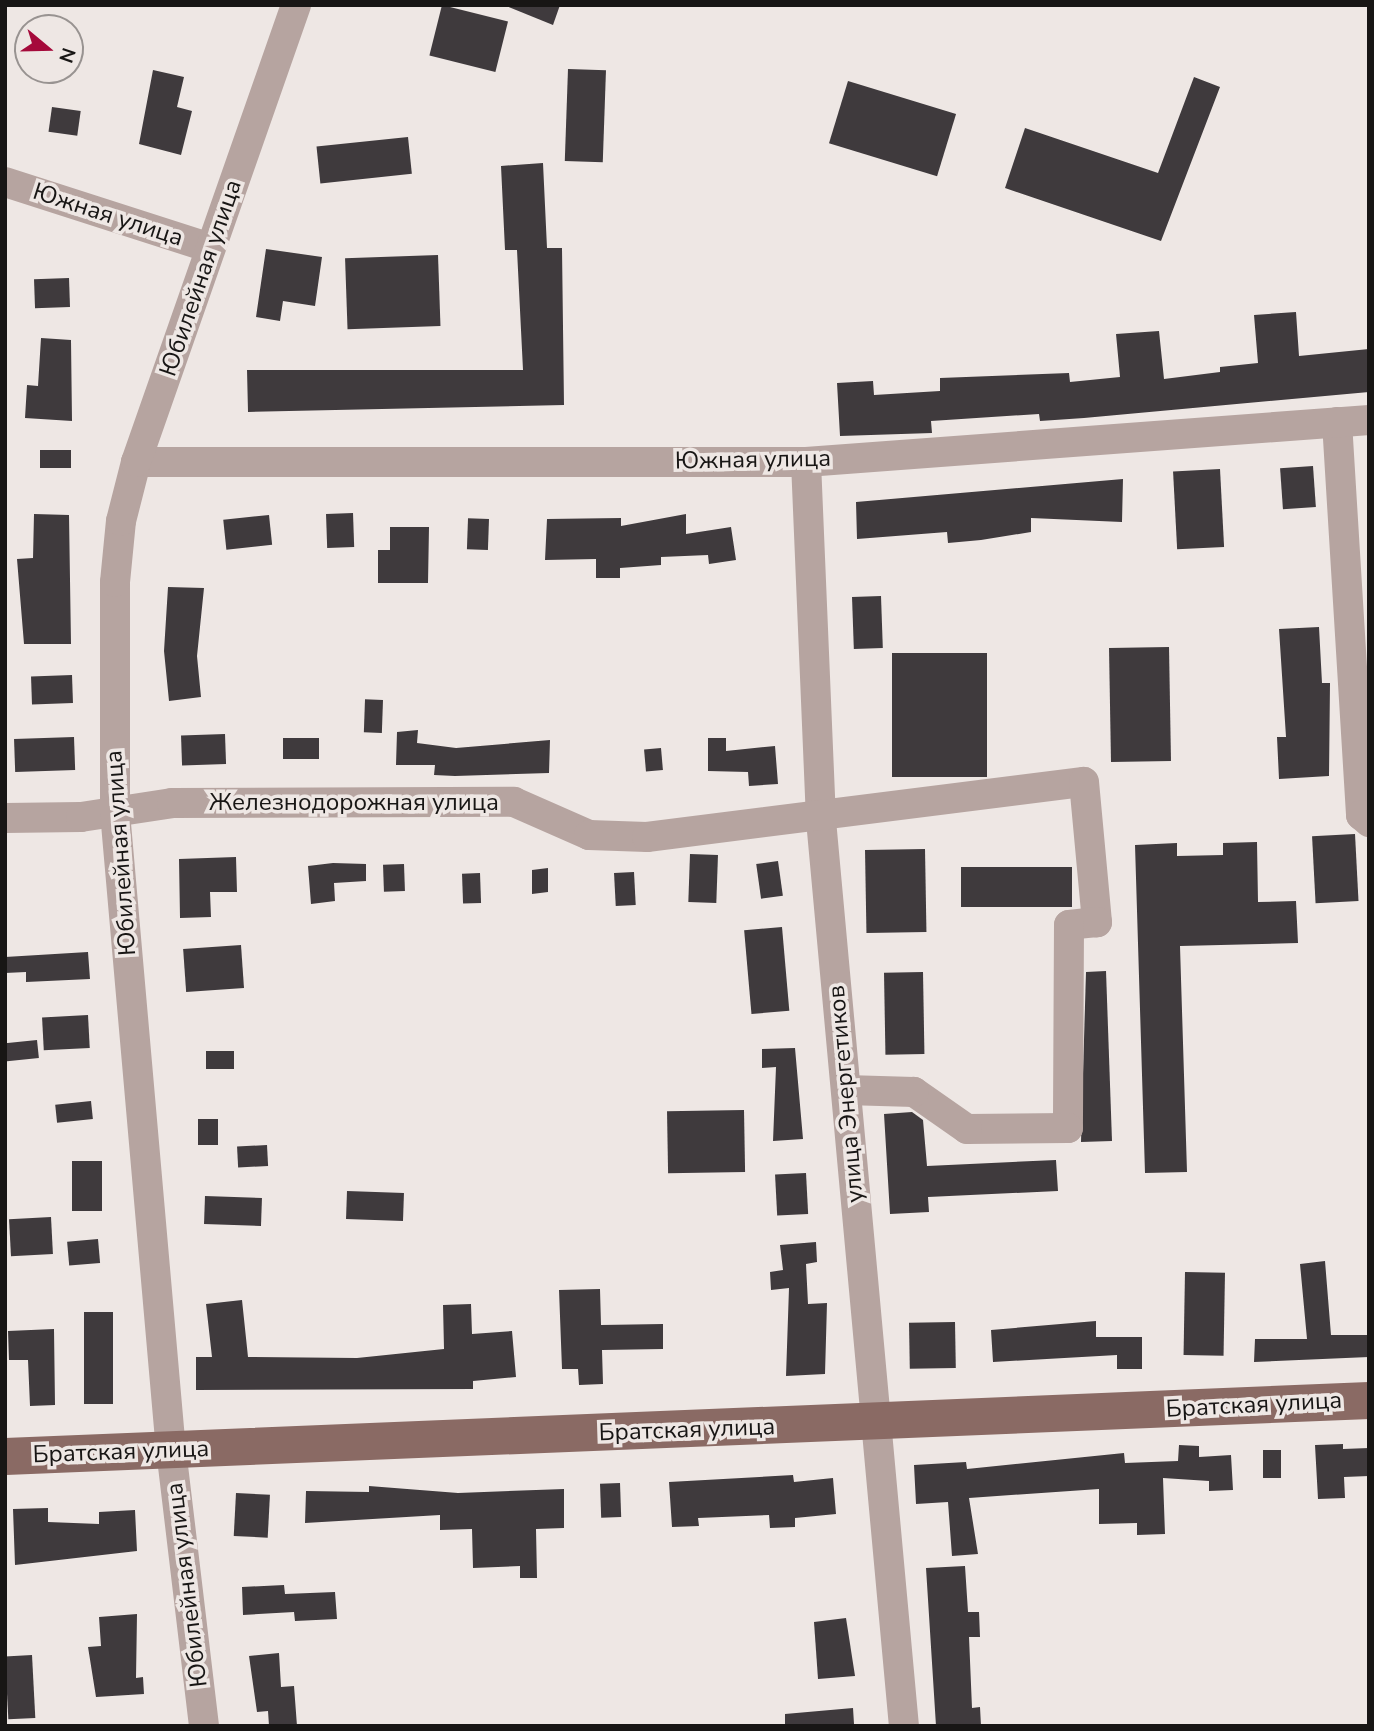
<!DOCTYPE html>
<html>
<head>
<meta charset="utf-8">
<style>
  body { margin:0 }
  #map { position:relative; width:1374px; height:1731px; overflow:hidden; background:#eee7e4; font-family:"Nunito Sans",sans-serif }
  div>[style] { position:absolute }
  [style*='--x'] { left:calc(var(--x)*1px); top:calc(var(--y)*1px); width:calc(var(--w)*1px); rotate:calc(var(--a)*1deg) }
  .building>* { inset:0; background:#3f3a3d; transform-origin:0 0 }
  .minor>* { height:30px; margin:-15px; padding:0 15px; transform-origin:15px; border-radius:15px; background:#b6a4a0 }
  .major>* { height:37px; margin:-18.5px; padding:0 18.5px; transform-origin:18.5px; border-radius:18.5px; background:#8a6a64 }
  span { translate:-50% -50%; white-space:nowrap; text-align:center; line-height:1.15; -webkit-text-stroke:7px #eee7e4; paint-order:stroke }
  .street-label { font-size:24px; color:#181615 }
  .frame { position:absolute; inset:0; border:7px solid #181615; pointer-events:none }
  .north { position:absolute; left:14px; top:14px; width:70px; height:70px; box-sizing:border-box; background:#eee7e4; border:2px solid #989391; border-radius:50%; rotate:109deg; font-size:19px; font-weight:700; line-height:28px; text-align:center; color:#181615 }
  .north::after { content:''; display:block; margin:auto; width:24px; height:32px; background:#a50a3b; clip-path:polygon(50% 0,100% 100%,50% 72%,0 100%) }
</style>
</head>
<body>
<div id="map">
  <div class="building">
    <i style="left:442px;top:5px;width:68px;height:52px;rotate:14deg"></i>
    <i style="clip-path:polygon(504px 5px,560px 5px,553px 25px)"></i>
    <i style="left:568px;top:69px;width:38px;height:92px;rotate:2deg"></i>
    <i style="clip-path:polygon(153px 70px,184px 77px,177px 107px,192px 111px,181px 155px,139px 144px)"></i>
    <i style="clip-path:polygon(1194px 77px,1220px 87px,1161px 241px,1005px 188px,1025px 128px,1158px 173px)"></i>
    <i style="left:848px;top:81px;width:113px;height:65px;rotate:17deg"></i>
    <i style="left:52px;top:107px;width:29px;height:25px;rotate:8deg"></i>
    <i style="left:408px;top:137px;width:37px;height:92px;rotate:84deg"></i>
    <i style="clip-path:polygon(543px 163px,547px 248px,562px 248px,564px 405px,248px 412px,247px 370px,523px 370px,517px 250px,505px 250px,501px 166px)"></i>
    <i style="clip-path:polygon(266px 249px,322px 257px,315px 306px,283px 301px,280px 321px,256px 317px)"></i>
    <i style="left:438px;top:255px;width:71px;height:93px;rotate:88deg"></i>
    <i style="left:69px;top:278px;width:29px;height:35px;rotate:88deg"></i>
    <i style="clip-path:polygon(1296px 312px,1299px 356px,1369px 349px,1369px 392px,1084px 418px,1040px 421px,1039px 414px,931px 421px,932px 433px,840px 436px,837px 383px,873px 381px,874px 395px,940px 391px,940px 378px,1069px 373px,1070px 382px,1120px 377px,1116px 334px,1159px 331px,1164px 379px,1220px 372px,1220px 367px,1258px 363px,1254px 315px)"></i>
    <i style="clip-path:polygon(41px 338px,71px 340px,72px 421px,25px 418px,27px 385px,38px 386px)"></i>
    <i style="left:40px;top:450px;width:31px;height:18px"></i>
    <i style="left:1313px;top:466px;width:41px;height:33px;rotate:86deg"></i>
    <i style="left:1220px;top:469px;width:78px;height:47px;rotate:87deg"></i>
    <i style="clip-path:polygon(1123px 479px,1122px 522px,1031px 518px,1031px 532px,981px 540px,948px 543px,947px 532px,857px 539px,856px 502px)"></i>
    <i style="left:353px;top:513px;width:34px;height:27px;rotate:88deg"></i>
    <i style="clip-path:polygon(34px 514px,69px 515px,71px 644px,24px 644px,17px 559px,33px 558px)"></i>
    <i style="clip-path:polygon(686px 514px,686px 534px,731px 527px,736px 560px,709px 564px,708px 555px,661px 557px,661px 565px,620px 568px,620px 578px,596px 578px,596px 559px,545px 560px,547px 519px,621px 518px,621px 526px)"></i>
    <i style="left:269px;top:515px;width:30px;height:46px;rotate:84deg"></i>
    <i style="left:489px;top:519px;width:31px;height:21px;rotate:92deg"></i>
    <i style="clip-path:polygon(390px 527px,429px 527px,428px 583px,378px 583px,378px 550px,390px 550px)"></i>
    <i style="clip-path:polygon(168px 587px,204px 588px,197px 656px,201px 697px,169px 701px,164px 651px)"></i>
    <i style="left:881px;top:596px;width:52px;height:29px;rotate:88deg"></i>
    <i style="clip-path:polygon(1319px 627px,1322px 683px,1330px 683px,1329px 776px,1279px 779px,1277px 737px,1286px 737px,1279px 629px)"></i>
    <i style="left:1169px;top:647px;width:114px;height:60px;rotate:89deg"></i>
    <i style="left:987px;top:653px;width:124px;height:95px;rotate:90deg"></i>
    <i style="left:72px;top:675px;width:28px;height:41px;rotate:88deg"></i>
    <i style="left:383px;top:700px;width:33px;height:18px;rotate:92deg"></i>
    <i style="clip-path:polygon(418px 730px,417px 743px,456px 748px,550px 740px,549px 773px,455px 776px,434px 775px,435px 765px,396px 765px,397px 732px)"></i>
    <i style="left:225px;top:734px;width:30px;height:44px;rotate:88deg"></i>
    <i style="left:74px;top:737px;width:33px;height:60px;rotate:88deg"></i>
    <i style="left:283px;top:738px;width:36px;height:21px"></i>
    <i style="clip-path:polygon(708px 738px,726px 738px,726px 751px,775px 746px,778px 784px,749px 786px,748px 772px,708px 771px)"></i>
    <i style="left:661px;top:748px;width:22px;height:17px;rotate:85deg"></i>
    <i style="left:1355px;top:834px;width:67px;height:43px;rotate:87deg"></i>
    <i style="clip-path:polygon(1257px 842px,1258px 902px,1296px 901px,1298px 943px,1180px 946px,1187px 1172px,1145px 1173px,1135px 845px,1177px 843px,1177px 856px,1223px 855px,1223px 843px)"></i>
    <i style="left:925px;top:849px;width:83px;height:60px;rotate:89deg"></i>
    <i style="left:690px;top:854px;width:28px;height:48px;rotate:2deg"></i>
    <i style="clip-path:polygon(236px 857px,237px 892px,210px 892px,211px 917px,180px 918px,179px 859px)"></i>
    <i style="left:778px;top:861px;width:35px;height:22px;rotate:82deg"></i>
    <i style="clip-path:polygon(333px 863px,366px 864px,366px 881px,334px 883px,335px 901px,311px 904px,308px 866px)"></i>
    <i style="left:404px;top:864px;width:27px;height:21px;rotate:88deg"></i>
    <i style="left:1072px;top:867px;width:40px;height:111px;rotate:90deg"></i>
    <i style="clip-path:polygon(548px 868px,548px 892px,532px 894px,532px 870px)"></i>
    <i style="left:634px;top:872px;width:33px;height:20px;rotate:87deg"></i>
    <i style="left:480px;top:873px;width:30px;height:18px;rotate:88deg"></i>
    <i style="left:782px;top:927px;width:84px;height:38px;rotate:85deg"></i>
    <i style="left:241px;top:945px;width:43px;height:58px;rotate:86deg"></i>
    <i style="clip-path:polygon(88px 952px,90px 979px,26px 982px,26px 972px,5px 973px,5px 957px)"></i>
    <i style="clip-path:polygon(1106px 971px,1112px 1141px,1081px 1142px,1086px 972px)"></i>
    <i style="left:923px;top:972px;width:82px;height:39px;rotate:89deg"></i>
    <i style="left:88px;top:1015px;width:33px;height:46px;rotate:87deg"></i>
    <i style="left:37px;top:1040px;width:18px;height:32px;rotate:84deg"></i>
    <i style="clip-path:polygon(795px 1048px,803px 1139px,773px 1141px,776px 1067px,762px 1068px,762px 1049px)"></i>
    <i style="left:234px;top:1051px;width:18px;height:28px;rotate:90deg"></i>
    <i style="left:91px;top:1101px;width:18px;height:36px;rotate:84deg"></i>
    <i style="left:744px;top:1110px;width:62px;height:77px;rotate:89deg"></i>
    <i style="clip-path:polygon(912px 1112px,923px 1120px,927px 1166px,1056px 1160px,1058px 1191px,928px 1197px,929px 1212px,890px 1214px,884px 1114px)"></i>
    <i style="left:198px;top:1119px;width:20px;height:26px"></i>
    <i style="left:267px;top:1145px;width:21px;height:30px;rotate:87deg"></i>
    <i style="left:72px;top:1161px;width:30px;height:50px"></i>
    <i style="left:806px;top:1173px;width:41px;height:31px;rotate:87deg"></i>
    <i style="left:347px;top:1191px;width:57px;height:28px;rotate:2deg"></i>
    <i style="left:205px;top:1196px;width:57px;height:28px;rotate:2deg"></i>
    <i style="left:51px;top:1217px;width:37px;height:42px;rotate:87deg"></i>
    <i style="left:98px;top:1239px;width:24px;height:31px;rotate:85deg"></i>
    <i style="clip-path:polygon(816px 1242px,817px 1262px,806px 1264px,808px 1304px,827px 1303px,825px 1374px,786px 1376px,789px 1288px,771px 1290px,770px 1272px,783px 1270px,780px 1245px)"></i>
    <i style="clip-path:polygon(1325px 1261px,1331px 1335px,1369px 1335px,1369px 1357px,1254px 1362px,1255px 1339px,1307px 1339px,1300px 1264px)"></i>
    <i style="left:1185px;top:1272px;width:40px;height:83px;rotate:1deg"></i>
    <i style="clip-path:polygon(600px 1289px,601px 1325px,663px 1324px,663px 1349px,602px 1350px,603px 1384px,579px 1385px,578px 1369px,562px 1369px,559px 1290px)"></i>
    <i style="clip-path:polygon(242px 1300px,248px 1357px,357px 1358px,444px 1349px,443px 1305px,471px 1304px,472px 1334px,512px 1331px,516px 1377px,473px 1381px,473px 1389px,196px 1390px,196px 1357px,212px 1357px,206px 1304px)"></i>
    <i style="left:113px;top:1312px;width:92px;height:29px;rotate:90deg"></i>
    <i style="clip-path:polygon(1096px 1321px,1096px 1337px,1142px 1337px,1142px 1369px,1117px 1369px,1117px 1355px,993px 1362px,991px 1330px)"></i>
    <i style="left:955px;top:1322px;width:46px;height:46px;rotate:89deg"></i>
    <i style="clip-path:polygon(54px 1329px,55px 1405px,30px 1406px,28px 1360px,9px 1360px,8px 1331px)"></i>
    <i style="clip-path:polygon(1343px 1444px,1343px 1449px,1369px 1448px,1369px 1476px,1344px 1477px,1345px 1498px,1318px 1499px,1315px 1445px)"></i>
    <i style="clip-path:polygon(1179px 1445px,1199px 1446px,1199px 1457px,1231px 1455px,1233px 1490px,1209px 1491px,1209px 1481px,1163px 1478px,1165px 1534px,1137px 1535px,1137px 1523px,1099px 1524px,1099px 1489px,969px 1498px,978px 1554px,952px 1556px,948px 1502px,916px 1504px,914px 1465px,966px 1462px,967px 1469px,1124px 1453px,1125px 1463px,1178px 1461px)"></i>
    <i style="left:1263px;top:1450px;width:18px;height:28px"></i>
    <i style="clip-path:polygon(793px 1475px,794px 1482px,833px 1478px,836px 1514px,795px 1518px,795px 1527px,770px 1528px,769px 1515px,698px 1518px,699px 1526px,672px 1527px,669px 1482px)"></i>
    <i style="left:620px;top:1483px;width:34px;height:20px;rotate:88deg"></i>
    <i style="clip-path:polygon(369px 1486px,458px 1493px,564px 1489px,564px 1528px,536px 1529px,537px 1578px,520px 1578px,520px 1566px,473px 1568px,472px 1529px,440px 1530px,440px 1515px,305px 1523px,306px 1491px,369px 1492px)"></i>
    <i style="left:236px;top:1493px;width:34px;height:43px;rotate:3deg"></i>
    <i style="clip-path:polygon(48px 1508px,48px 1522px,99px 1524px,99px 1512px,135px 1510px,137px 1551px,15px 1565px,13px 1509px)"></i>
    <i style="clip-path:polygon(965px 1566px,968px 1612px,979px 1612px,980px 1637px,969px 1637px,972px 1708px,980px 1707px,981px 1726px,936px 1726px,926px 1568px)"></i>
    <i style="clip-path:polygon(284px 1585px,285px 1594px,335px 1592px,337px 1619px,295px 1621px,294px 1612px,243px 1615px,242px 1587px)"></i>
    <i style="clip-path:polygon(137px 1614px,136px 1678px,143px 1677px,144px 1694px,96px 1697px,88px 1647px,101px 1646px,99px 1617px)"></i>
    <i style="clip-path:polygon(846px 1618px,855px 1676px,818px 1679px,814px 1622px)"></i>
    <i style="clip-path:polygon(279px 1653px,281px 1687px,294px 1686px,297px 1726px,269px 1726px,268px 1711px,257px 1712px,249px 1656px)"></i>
    <i style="left:32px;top:1655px;width:63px;height:27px;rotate:87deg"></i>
    <i style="clip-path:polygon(853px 1708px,854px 1724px,785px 1726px,785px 1714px)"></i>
  </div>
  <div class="minor">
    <i style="--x:5;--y:182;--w:215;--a:17.8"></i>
    <i style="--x:1337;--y:422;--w:394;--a:86.5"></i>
    <i style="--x:1361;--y:815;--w:11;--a:41"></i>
    <i style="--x:136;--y:462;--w:670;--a:0"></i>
    <i style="--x:806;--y:462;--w:565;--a:-4.27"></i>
    <i style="--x:806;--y:462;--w:358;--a:87.6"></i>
    <i style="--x:821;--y:820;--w:910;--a:84.77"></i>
    <i style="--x:5;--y:818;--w:76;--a:-0.8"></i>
    <i style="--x:81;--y:817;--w:92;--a:-8.7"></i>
    <i style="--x:172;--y:803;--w:342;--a:-0.2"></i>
    <i style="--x:514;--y:802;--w:82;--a:23.7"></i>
    <i style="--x:589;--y:835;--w:58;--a:2"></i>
    <i style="--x:647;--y:837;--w:440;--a:-7.2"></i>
    <i style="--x:1084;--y:782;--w:141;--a:84.7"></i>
    <i style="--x:1097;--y:922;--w:28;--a:174"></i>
    <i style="--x:1069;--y:925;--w:203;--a:90.3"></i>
    <i style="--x:1068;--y:1128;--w:101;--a:179.4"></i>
    <i style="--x:967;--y:1129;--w:65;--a:-145.1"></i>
    <i style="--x:914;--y:1092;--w:68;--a:-178.3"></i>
    <i style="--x:204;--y:1726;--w:277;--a:-96.8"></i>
    <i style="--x:171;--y:1451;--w:641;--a:-95.01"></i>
    <i style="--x:115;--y:812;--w:230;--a:-90"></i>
    <i style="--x:115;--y:582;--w:61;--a:-84.4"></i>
    <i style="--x:121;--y:521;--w:61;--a:-75.7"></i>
    <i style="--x:136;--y:462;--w:484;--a:-70.7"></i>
  </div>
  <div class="major">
    <i style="--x:5;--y:1456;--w:1365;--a:-2.35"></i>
  </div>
  <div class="street-label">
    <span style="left:108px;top:215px;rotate:18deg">Южная улица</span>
    <span style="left:201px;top:278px;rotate:-71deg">Юбилейная улица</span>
    <span style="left:753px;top:460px;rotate:-1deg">Южная улица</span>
    <span style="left:354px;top:803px">Железнодорожная улица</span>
    <span style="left:121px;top:853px;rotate:-94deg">Юбилейная улица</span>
    <span style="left:846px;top:1094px;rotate:-95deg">улица Энергетиков</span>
    <span style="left:1254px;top:1405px;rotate:-3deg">Братская улица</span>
    <span style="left:687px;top:1430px;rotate:-2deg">Братская улица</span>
    <span style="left:121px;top:1452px;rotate:-2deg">Братская улица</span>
    <span style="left:187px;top:1585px;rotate:-97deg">Юбилейная улица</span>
  </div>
  <div class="frame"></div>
  <div class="north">N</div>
</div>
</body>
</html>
